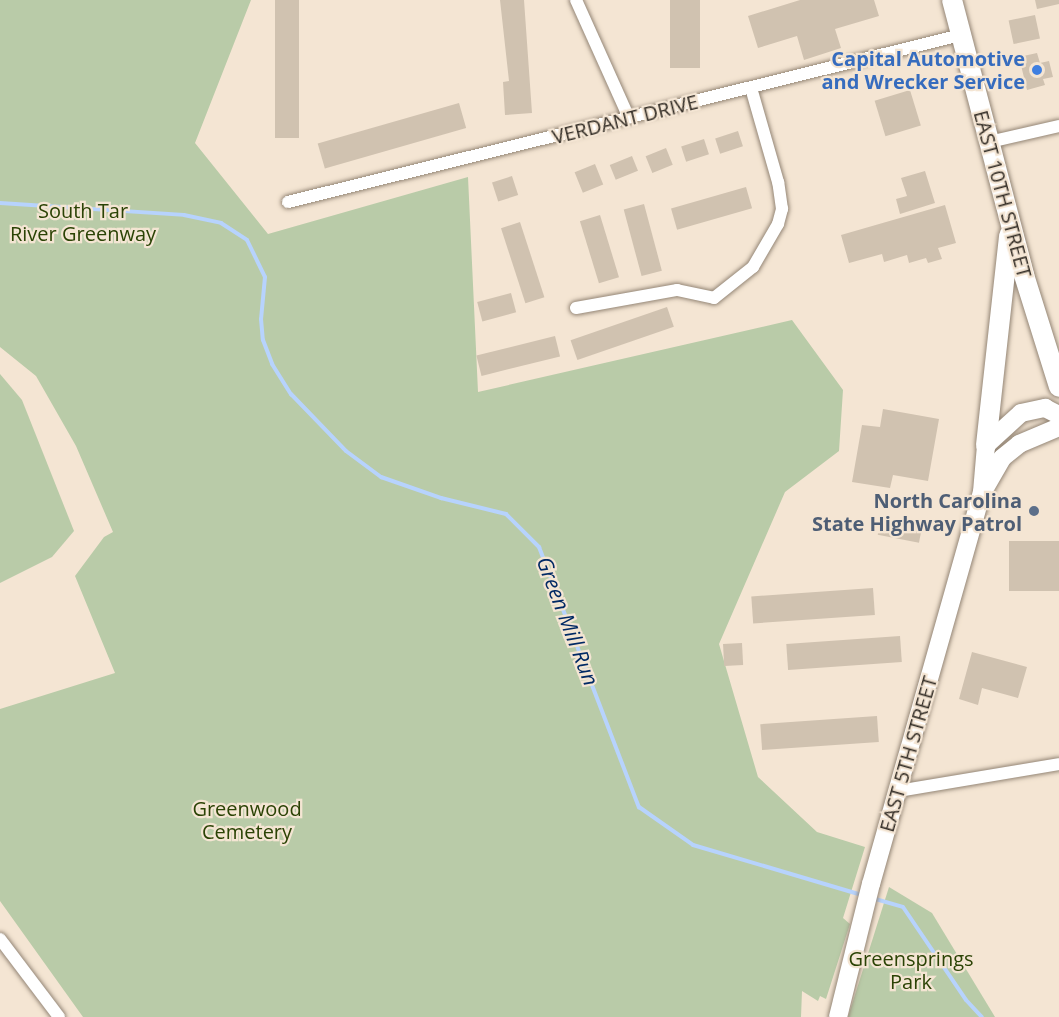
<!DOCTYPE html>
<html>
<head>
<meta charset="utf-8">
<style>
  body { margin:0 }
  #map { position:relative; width:1059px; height:1017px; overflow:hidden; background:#f4e5d3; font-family:"Open Sans",sans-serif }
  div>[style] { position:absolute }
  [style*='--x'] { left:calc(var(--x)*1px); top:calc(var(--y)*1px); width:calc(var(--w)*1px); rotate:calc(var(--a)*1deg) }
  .green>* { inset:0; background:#b9cba8 }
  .stream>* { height:4px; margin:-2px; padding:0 2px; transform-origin:2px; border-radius:2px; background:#b7d3fd }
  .building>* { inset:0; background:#d0c2b0; transform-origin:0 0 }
  .roads { filter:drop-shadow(0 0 2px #948676) drop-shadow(0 0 2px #948676) }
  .minor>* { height:12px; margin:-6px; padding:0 6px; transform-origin:6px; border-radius:6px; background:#fff }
  .secondary>* { height:18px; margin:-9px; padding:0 9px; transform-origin:9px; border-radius:9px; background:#fff }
  .primary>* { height:20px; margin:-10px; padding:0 10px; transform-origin:10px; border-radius:10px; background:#fff }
  .dots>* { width:16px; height:16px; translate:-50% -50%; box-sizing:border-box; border:3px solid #f4e5d3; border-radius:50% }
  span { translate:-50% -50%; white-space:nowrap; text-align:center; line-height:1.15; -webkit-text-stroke:4.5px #f4e5d3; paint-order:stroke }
  .shop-label { font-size:20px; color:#366cbe; font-weight:700 }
  .right { translate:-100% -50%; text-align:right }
  .street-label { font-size:20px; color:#332d26 }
  .park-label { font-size:20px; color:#2b4305 }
  .service-label { font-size:20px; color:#4e5e75; font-weight:700 }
  .water-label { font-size:21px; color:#012964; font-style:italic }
</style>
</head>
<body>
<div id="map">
  <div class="green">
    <i style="clip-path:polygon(0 0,251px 0,195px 143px,268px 234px,468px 177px,478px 392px,792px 320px,843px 390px,839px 451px,785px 492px,719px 644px,758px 777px,817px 832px,865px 847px,843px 918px,850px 924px,826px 999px,820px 996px,818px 1001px,802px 991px,801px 1017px,83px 1017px,0 901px,0 709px,115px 673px,75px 576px,104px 537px,113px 532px,76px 446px,36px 376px,0 347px)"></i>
    <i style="clip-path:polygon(0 374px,22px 400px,74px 531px,52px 557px,0 583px)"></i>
    <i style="clip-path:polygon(889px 887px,932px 913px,995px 1017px,848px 1017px)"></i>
  </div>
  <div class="stream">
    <i style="--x:0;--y:203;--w:184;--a:3.7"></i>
    <i style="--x:184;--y:215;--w:38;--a:12"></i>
    <i style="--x:221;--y:223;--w:31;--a:33"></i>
    <i style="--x:247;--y:240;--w:41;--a:64.1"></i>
    <i style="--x:265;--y:277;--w:42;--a:95.4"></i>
    <i style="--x:261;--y:319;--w:21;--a:85"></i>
    <i style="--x:263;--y:340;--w:26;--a:69"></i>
    <i style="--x:272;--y:364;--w:36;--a:58"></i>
    <i style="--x:291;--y:394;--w:79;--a:46"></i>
    <i style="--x:346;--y:451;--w:44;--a:36.6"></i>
    <i style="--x:381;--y:477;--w:64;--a:19.3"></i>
    <i style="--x:441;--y:498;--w:67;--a:13.8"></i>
    <i style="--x:506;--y:514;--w:47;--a:45"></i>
    <i style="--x:539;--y:547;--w:279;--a:69"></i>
    <i style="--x:639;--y:807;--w:66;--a:35.1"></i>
    <i style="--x:693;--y:845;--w:176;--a:16.5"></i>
    <i style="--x:872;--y:898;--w:32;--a:16"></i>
    <i style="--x:903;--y:907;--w:112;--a:55.9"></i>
    <i style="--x:966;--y:1000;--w:23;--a:47"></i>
  </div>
  <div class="building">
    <i style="left:275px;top:0;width:24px;height:138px"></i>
    <i style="clip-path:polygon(500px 0,524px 0,532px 113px,505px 115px,503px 82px,509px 81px)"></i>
    <i style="left:670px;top:0;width:30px;height:68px"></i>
    <i style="clip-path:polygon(800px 0,874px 0,879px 16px,835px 29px,841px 48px,804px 60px,797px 36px,758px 48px,748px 16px)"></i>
    <i style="clip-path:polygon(1035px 0,1059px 0,1059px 4px,1037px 9px)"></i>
    <i style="left:1035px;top:15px;width:24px;height:27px;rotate:78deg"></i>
    <i style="clip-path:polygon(1037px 53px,1040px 63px,1049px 61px,1053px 77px,1043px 79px,1045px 85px,1027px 90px,1019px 57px)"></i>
    <i style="left:910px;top:90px;width:37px;height:37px;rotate:73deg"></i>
    <i style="left:459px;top:103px;width:26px;height:147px;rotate:74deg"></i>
    <i style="left:738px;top:131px;width:16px;height:24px;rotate:72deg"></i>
    <i style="left:704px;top:139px;width:16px;height:24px;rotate:72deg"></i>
    <i style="left:666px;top:148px;width:18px;height:22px;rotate:68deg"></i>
    <i style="left:632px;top:156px;width:16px;height:24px;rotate:68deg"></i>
    <i style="left:595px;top:164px;width:22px;height:22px;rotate:68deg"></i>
    <i style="clip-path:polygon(925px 171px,935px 203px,900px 214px,896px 199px,907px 196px,901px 178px)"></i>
    <i style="left:512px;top:176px;width:20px;height:21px;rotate:72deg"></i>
    <i style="left:746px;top:187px;width:22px;height:78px;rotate:74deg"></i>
    <i style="left:644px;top:204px;width:69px;height:21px;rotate:75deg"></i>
    <i style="clip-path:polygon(945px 205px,956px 243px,938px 248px,942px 259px,928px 263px,926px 258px,909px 263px,907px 255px,884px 262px,882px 254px,849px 263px,841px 235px)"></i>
    <i style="left:600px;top:215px;width:65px;height:21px;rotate:73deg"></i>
    <i style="left:520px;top:222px;width:79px;height:20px;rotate:72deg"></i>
    <i style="left:511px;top:293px;width:20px;height:35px;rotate:75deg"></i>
    <i style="left:667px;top:307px;width:21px;height:102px;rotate:71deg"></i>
    <i style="left:555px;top:336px;width:21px;height:81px;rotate:76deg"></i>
    <i style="clip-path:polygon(883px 409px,939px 419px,928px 481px,893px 475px,890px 488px,852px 482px,862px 425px,880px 427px)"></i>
    <i style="left:881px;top:518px;width:42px;height:17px;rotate:11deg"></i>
    <i style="left:1059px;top:541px;width:50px;height:50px;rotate:90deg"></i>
    <i style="left:873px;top:588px;width:27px;height:122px;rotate:86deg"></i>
    <i style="left:900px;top:636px;width:26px;height:114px;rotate:86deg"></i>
    <i style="left:742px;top:643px;width:22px;height:19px;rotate:87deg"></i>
    <i style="clip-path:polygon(972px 652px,1027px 667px,1018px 698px,982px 688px,978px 705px,959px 699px)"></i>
    <i style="left:877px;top:716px;width:26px;height:117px;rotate:86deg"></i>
  </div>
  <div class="roads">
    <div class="minor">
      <i style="--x:576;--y:0;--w:129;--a:65.8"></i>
      <i style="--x:989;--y:142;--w:72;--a:-12.9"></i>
      <i style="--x:288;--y:202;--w:693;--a:-13.94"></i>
      <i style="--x:576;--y:308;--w:103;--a:-10.1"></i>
      <i style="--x:677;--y:290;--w:38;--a:12"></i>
      <i style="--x:714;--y:298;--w:50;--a:-38.5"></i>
      <i style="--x:753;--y:267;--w:50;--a:-59.8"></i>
      <i style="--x:778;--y:224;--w:16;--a:-75"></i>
      <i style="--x:782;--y:209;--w:27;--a:-98"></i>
      <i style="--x:778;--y:182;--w:98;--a:-106"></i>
      <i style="--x:898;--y:791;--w:163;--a:-9.5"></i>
      <i style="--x:0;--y:939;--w:98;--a:52.9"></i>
    </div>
    <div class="secondary">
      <i style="--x:985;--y:488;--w:34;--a:-60"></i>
      <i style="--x:1002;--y:458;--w:22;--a:-39"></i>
      <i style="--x:1019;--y:444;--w:43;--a:-23"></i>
      <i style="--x:838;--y:1017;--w:137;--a:-76.1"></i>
      <i style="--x:871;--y:884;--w:407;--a:-74.2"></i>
      <i style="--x:982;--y:492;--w:47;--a:-85.1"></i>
      <i style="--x:986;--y:445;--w:47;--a:-42.4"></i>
      <i style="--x:1021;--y:413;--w:25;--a:-12"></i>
      <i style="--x:1045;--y:408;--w:16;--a:27"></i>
    </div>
    <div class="primary">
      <i style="--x:952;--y:0;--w:284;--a:75.3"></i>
      <i style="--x:1024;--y:275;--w:117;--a:72.6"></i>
      <i style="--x:986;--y:445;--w:211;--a:-83.7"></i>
    </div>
  </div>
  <div class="dots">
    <i style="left:1037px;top:70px;background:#3f7fe0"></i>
    <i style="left:1034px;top:511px;background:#5c6f8a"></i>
  </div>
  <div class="shop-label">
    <span class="right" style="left:1025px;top:70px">Capital Automotive<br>and Wrecker Service</span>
  </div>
  <div class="street-label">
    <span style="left:625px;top:119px;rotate:-14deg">VERDANT DRIVE</span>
    <span style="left:1003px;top:194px;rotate:75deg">EAST 10TH STREET</span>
    <span style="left:908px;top:754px;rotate:-74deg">EAST 5TH STREET</span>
  </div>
  <div class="park-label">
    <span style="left:83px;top:222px">South Tar<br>River Greenway</span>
    <span style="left:247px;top:820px">Greenwood<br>Cemetery</span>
    <span style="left:911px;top:970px">Greensprings<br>Park</span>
  </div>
  <div class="service-label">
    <span class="right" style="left:1022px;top:512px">North Carolina<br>State Highway Patrol</span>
  </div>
  <div class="water-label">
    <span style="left:568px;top:621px;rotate:69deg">Green Mill Run</span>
  </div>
</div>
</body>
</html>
